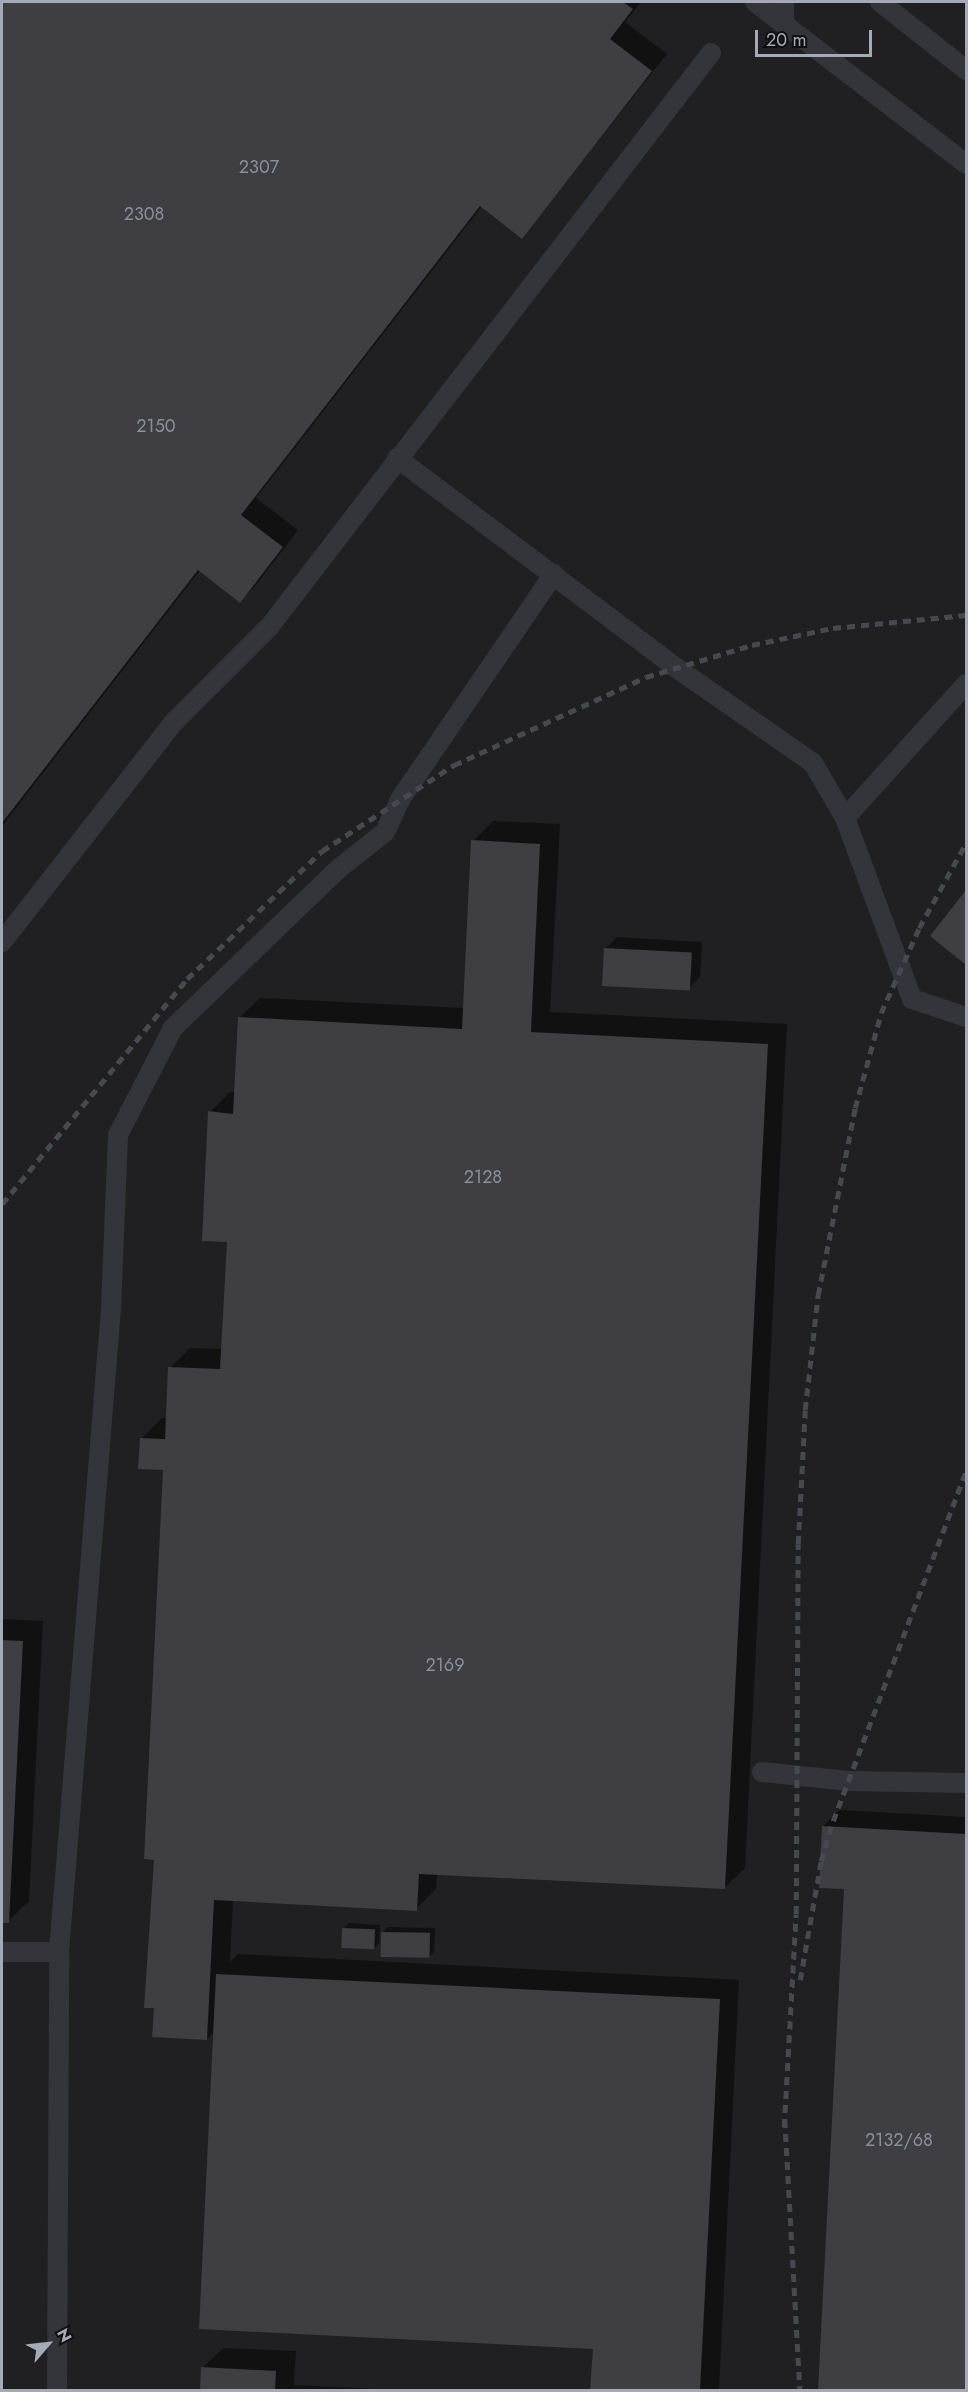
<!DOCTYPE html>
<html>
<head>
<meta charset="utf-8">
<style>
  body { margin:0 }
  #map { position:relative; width:968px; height:2392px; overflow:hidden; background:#141416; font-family:Jost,sans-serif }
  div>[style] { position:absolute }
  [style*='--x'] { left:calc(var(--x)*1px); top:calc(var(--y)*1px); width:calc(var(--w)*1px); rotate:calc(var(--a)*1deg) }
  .built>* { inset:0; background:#202023; transform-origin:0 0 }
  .shadow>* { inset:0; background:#0007 }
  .building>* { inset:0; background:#3e3e43; transform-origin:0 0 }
  .lane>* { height:20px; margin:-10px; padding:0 10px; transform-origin:10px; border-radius:10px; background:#34353b }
  .rail>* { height:4.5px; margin-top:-2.25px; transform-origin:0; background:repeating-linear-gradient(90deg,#474950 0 8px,transparent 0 14px) }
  span { translate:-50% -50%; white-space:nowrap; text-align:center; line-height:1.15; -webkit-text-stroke:4.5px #0f0f11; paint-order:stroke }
  .number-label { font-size:18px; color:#8a8f9a }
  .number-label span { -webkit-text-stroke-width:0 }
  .frame { position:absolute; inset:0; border:3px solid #a4aab7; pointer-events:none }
  .north { position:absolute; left:18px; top:2314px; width:60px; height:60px; -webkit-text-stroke:4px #0f0f11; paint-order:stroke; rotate:62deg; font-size:16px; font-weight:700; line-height:24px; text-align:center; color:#a4aab7 }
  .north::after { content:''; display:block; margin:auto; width:21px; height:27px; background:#a4aab7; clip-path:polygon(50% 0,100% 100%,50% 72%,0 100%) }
  .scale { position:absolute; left:755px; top:30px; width:117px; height:27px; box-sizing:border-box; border:3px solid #a4aab7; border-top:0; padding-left:8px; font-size:18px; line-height:21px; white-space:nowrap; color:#a4aab7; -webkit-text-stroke:4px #0f0f11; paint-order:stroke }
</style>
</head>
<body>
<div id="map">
  <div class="built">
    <i style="left:2px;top:2px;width:964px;height:2388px"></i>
  </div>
  <div class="shadow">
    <i style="clip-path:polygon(2px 2px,641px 2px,625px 22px,667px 54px,522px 237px,482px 206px,256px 498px,298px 530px,256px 585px,240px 601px,200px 570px,2px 826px)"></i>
    <i style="clip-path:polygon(493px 821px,560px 824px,550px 1012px,787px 1024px,745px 1868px,724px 1888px,437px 1873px,436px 1889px,416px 1909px,233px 1900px,230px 1962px,238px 1954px,739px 1980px,719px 2390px,592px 2390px,594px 2348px,215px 2031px,207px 2039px,156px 2006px,164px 1469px,142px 1438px,162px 1418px,167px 1418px,170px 1368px,190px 1348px,223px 1349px,228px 1241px,210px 1112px,230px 1092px,236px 1092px,239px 1018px,260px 998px,465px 1008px,473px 841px)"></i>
    <i style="clip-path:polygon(966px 892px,966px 964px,932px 936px)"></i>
    <i style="clip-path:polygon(617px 937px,702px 942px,700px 977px,689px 988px,606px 948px)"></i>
    <i style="clip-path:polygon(2px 1619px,43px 1621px,29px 1901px,8px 1921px,2px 1921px)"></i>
    <i style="clip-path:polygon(840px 1810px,966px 1817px,966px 2390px,820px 2390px,845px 1888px,823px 1826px)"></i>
    <i style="clip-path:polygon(349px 1923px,380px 1925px,379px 1943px,374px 1948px,344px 1929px)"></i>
    <i style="clip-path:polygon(388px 1927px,435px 1928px,434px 1952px,429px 1957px,381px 1934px)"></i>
    <i style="clip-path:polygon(223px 2348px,296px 2351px,294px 2385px,400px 2390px,201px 2390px,202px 2368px)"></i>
  </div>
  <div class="building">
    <i style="clip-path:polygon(2px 2px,623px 2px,633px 9px,610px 39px,652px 71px,522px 239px,480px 206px,241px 515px,283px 547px,240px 603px,198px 570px,2px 823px)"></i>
    <i style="clip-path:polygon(471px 840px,540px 844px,531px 1032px,768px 1044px,725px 1889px,419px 1874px,417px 1911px,214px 1900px,207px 2040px,152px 2037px,154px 2008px,144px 2008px,154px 1860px,144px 1859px,163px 1470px,138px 1469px,140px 1438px,165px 1439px,168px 1367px,220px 1369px,227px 1242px,202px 1241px,208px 1111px,233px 1114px,238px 1017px,462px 1029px)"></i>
    <i style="clip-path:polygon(966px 890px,966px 965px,930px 936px)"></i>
    <i style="left:604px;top:948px;width:88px;height:38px;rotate:3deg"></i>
    <i style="clip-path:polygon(2px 1640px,23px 1641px,9px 1923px,2px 1923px)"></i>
    <i style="clip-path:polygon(822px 1826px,966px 1834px,966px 2390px,818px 2390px,844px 1889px,819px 1888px)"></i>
    <i style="left:342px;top:1928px;width:33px;height:20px;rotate:2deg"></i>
    <i style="left:381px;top:1932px;width:49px;height:25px;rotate:1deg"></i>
    <i style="clip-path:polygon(216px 1974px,720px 1999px,700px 2390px,590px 2390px,593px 2349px,199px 2329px)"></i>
    <i style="clip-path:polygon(201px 2367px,276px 2371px,275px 2390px,200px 2390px)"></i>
  </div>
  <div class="lane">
    <i style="--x:755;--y:2;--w:266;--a:37.5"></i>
    <i style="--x:880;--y:2;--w:110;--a:38.3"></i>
    <i style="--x:784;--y:24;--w:22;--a:-90"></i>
    <i style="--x:397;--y:458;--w:348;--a:36.9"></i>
    <i style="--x:675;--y:667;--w:168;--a:34.8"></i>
    <i style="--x:813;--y:763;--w:64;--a:59.8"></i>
    <i style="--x:845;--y:818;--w:193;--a:69.7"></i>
    <i style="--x:912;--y:999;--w:57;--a:18.4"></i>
    <i style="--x:845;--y:818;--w:181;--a:-47.9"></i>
    <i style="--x:2;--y:942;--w:278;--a:-52"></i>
    <i style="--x:173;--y:723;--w:137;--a:-45"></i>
    <i style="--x:270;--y:626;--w:723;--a:-52.42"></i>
    <i style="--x:762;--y:1772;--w:87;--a:5.9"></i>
    <i style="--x:849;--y:1781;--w:117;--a:1"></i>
    <i style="--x:2;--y:1952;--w:57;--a:0"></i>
    <i style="--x:57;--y:2390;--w:438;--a:-89.7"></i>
    <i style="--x:59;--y:1952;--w:645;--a:-85.38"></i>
    <i style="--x:111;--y:1309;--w:174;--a:-87.7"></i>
    <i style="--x:118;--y:1135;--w:120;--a:-62.8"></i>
    <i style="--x:173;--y:1028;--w:228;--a:-43.9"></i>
    <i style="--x:337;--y:870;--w:61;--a:-38.4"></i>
    <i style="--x:385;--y:832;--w:38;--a:-65"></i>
    <i style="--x:401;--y:798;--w:271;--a:-55.7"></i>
  </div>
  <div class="rail">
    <i style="--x:2;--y:1204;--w:291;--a:-50.6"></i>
    <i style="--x:187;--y:979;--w:186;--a:-43.5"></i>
    <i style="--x:322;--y:851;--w:158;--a:-33.1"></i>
    <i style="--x:454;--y:765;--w:211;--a:-24.6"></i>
    <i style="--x:646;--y:677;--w:111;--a:-16.8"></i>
    <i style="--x:752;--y:645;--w:83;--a:-11.9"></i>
    <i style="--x:833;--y:628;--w:134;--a:-5.6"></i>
    <i style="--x:800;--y:1980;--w:121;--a:-80"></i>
    <i style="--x:821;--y:1861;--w:42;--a:-73.3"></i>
    <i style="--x:833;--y:1821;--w:374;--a:-69.2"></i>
    <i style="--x:785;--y:2120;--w:270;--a:86.8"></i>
    <i style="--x:784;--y:2127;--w:213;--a:-86.8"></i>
    <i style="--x:796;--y:1914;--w:370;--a:-89.7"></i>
    <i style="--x:798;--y:1544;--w:134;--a:-87"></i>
    <i style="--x:805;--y:1410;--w:116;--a:-83.6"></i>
    <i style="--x:818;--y:1295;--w:191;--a:-78.8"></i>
    <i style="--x:855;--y:1108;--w:98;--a:-74.7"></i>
    <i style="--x:881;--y:1013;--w:93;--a:-65.9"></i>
    <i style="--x:919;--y:928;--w:97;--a:-61.1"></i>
  </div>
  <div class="number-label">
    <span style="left:259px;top:167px">2307</span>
    <span style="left:144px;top:214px">2308</span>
    <span style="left:156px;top:426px">2150</span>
    <span style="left:483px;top:1177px">2128</span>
    <span style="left:445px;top:1665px">2169</span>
    <span style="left:899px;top:2140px">2132/68</span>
  </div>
  <div class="frame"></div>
  <div class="north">N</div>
  <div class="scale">20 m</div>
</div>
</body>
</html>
